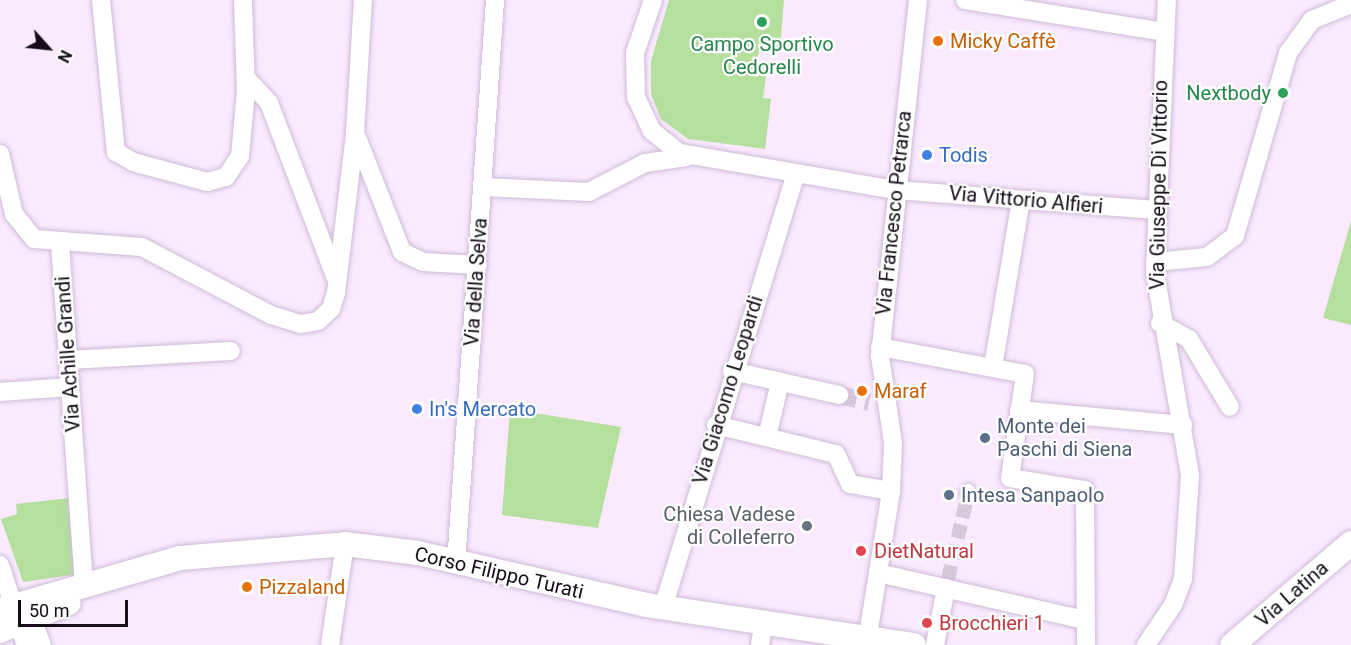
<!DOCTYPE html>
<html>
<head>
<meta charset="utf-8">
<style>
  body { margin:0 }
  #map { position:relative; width:1351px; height:645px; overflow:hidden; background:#fae9ff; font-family:Roboto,sans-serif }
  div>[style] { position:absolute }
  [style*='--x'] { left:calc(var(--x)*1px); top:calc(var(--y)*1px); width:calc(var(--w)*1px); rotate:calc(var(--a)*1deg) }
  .green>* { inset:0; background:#b4df9c }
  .pedestrian-tunnel>* { height:14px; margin-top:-7px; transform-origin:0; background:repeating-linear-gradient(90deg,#d8c8dc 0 14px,transparent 0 21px) }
  .minor-tunnel>* { height:18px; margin-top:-9px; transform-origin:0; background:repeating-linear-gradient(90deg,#d8c8dc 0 18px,transparent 0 27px) }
  .roads { filter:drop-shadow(0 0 2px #cfbbd5) drop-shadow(0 0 2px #cfbbd5) }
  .pedestrian>* { height:14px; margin:-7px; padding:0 7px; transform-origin:7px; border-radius:7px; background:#fff }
  .minor>* { height:18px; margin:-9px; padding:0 9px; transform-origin:9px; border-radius:9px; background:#fff }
  .secondary>* { height:24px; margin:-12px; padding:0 12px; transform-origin:12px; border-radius:12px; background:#fff }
  .dots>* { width:16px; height:16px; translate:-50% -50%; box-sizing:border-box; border:3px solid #fdfdfd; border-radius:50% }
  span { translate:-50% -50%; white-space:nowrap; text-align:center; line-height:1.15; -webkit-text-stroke:4.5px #fdfdfd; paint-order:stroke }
  .food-label { font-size:20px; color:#c56008 }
  .left { translate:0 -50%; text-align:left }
  .leisure-label { font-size:20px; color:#27864d }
  .right { translate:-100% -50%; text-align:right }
  .shop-label { font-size:20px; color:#366cbe }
  .street-label { font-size:20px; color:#150e17 }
  .service-label { font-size:20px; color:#4e5e75 }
  .worship-label { font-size:20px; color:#5b616d }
  .health-label { font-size:20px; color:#be3a42 }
  .north { position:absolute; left:18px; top:18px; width:60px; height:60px; -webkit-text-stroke:4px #fdfdfd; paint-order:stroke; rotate:117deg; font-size:16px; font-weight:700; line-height:24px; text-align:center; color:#150e17 }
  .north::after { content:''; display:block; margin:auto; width:21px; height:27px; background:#150e17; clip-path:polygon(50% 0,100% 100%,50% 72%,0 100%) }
  .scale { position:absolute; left:18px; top:600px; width:110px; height:27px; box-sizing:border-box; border:3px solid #150e17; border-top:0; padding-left:8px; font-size:18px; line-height:21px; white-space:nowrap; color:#150e17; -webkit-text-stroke:4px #fdfdfd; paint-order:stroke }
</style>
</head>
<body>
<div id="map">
  <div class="green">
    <i style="clip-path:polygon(669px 0,784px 0,780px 48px,759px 47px,757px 69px,767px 70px,763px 98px,771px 99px,765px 149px,688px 139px,661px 119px,651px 94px,651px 61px)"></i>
    <i style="clip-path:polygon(1351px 221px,1351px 325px,1323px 318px)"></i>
    <i style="clip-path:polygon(510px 409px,621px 427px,598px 528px,502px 515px)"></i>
    <i style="clip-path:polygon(70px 498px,79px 574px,23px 582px,1px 519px,17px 514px,16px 504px)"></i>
  </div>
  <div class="pedestrian-tunnel">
    <i style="--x:948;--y:579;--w:87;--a:-76.8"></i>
  </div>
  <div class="minor-tunnel">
    <i style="--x:839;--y:395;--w:31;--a:13"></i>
  </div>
  <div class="roads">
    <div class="pedestrian">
      <i style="--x:968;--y:494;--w:3;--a:-90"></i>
    </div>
    <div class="minor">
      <i style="--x:101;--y:0;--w:153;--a:84.4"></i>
      <i style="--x:116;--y:152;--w:20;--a:30"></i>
      <i style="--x:133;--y:162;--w:77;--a:15.1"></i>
      <i style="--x:207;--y:182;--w:20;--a:-15"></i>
      <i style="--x:226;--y:177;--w:25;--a:-56"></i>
      <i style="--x:240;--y:156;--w:65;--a:-84.7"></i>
      <i style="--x:246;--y:91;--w:91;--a:-91.9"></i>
      <i style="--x:653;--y:0;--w:56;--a:108.8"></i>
      <i style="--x:635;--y:53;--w:44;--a:88.7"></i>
      <i style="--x:636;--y:97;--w:38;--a:65"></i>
      <i style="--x:652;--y:131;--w:35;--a:39"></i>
      <i style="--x:679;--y:153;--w:220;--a:9.7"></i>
      <i style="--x:896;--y:190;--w:261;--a:4.4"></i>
      <i style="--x:965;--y:0;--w:202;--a:9.1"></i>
      <i style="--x:246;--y:78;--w:34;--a:47"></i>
      <i style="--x:269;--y:103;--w:187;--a:69.1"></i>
      <i style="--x:356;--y:135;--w:126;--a:68.5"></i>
      <i style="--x:402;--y:252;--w:23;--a:25"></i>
      <i style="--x:423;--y:262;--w:55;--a:3.1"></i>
      <i style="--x:0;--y:154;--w:62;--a:76.9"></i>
      <i style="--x:14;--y:214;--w:32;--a:51"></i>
      <i style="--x:34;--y:239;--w:108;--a:4.2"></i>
      <i style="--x:142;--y:247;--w:146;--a:27.8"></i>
      <i style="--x:271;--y:315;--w:31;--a:17"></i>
      <i style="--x:301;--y:324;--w:17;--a:-10"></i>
      <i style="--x:318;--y:321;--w:18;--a:-43"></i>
      <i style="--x:331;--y:309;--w:17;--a:-73"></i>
      <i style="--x:336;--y:293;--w:161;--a:-83.2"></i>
      <i style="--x:355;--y:133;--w:133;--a:-86.6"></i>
      <i style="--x:483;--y:187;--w:106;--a:2.7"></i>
      <i style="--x:589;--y:192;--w:63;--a:-27.4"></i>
      <i style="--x:645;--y:163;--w:42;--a:-8.1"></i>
      <i style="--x:60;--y:243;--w:343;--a:86"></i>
      <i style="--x:1155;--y:262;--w:52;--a:-5.5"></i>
      <i style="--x:1207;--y:257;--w:35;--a:-37"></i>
      <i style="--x:1235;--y:236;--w:191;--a:-73.8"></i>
      <i style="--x:1288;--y:53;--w:41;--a:-54"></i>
      <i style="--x:1312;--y:20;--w:42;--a:-22.3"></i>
      <i style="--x:1160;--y:323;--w:33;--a:29"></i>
      <i style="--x:1189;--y:339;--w:79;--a:58.9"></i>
      <i style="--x:880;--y:347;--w:147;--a:10.5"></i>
      <i style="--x:1025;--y:374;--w:105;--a:98.2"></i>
      <i style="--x:1010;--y:478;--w:76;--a:9.1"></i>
      <i style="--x:1085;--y:490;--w:155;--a:89.6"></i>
      <i style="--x:68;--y:360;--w:163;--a:-3.2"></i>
      <i style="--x:993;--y:367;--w:169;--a:-80.5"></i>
      <i style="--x:732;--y:371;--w:110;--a:12.6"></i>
      <i style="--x:0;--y:392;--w:70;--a:-4.1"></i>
      <i style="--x:1019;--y:410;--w:165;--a:5.2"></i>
      <i style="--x:716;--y:425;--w:123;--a:13.6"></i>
      <i style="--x:836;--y:454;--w:33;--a:65"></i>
      <i style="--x:850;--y:484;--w:42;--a:9.7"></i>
      <i style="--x:767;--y:437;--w:57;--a:-76.7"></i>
      <i style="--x:456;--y:564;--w:565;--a:-86.04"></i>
      <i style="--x:0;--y:565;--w:44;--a:71.6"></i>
      <i style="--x:878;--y:573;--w:212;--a:12.8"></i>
      <i style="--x:663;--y:608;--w:454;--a:-73"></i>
      <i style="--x:32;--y:619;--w:28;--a:69"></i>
      <i style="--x:19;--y:624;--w:22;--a:72"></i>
      <i style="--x:868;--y:635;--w:146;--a:-80.9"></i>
      <i style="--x:891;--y:491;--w:48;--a:-87.6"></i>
      <i style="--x:893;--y:443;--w:88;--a:-98.5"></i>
      <i style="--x:880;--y:356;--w:358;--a:-83.9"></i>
      <i style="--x:330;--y:645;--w:102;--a:-81.6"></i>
      <i style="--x:760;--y:645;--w:24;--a:-81"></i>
      <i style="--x:935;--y:645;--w:58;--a:-79.1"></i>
      <i style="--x:1146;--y:645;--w:48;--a:-56"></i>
      <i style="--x:1173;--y:605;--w:28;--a:-69"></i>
      <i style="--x:1183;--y:579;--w:104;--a:-86.1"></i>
      <i style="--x:1190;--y:475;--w:206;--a:-99.8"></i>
      <i style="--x:1155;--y:272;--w:272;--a:-87.5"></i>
    </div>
    <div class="secondary">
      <i style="--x:0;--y:610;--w:187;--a:-16.1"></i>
      <i style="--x:180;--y:558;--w:166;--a:-4.8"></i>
      <i style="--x:345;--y:544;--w:74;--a:7"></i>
      <i style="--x:418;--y:553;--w:234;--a:12.8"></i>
      <i style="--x:646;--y:605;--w:271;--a:8.5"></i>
      <i style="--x:0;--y:631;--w:74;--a:-22.1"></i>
      <i style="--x:1232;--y:645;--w:157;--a:-40.6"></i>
    </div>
  </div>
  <div class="dots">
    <i style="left:762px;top:22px;background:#2e9e5b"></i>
    <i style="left:938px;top:41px;background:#e8710a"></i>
    <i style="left:1283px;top:93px;background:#2e9e5b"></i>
    <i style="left:927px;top:155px;background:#3f7fe0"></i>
    <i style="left:862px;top:391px;background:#e8710a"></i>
    <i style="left:417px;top:409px;background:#3f7fe0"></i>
    <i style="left:985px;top:438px;background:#5c6f8a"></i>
    <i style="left:949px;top:495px;background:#5c6f8a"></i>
    <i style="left:807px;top:526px;background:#6b7280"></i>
    <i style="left:861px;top:551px;background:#e0444e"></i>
    <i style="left:247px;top:587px;background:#e8710a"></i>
    <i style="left:927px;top:623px;background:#e0444e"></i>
  </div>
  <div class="food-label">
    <span class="left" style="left:950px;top:41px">Micky Caffè</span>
    <span class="left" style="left:874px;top:391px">Maraf</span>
    <span class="left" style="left:259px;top:587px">Pizzaland</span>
  </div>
  <div class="leisure-label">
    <span style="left:762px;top:56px">Campo Sportivo<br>Cedorelli</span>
    <span class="right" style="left:1271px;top:93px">Nextbody</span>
  </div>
  <div class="shop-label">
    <span class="left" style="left:939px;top:155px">Todis</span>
    <span class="left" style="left:429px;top:409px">In's Mercato</span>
  </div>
  <div class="street-label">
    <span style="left:1159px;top:185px;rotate:-89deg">Via Giuseppe Di Vittorio</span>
    <span style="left:1026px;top:200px;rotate:5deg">Via Vittorio Alfieri</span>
    <span style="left:894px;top:213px;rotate:-84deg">Via Francesco Petrarca</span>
    <span style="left:476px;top:282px;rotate:-86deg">Via della Selva</span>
    <span style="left:68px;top:354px;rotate:-94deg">Via Achille Grandi</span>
    <span style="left:728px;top:390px;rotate:-73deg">Via Giacomo Leopardi</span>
    <span style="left:499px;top:573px;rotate:13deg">Corso Filippo Turati</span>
    <span style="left:1292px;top:594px;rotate:-41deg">Via Latina</span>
  </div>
  <div class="service-label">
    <span class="left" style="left:997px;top:438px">Monte dei<br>Paschi di Siena</span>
    <span class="left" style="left:961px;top:495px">Intesa Sanpaolo</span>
  </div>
  <div class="worship-label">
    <span class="right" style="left:795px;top:526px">Chiesa Vadese<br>di Colleferro</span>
  </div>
  <div class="health-label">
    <span class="left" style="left:874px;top:551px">DietNatural</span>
    <span class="left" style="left:939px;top:623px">Brocchieri 1</span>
  </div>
  <div class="north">N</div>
  <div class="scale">50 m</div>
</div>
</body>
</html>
